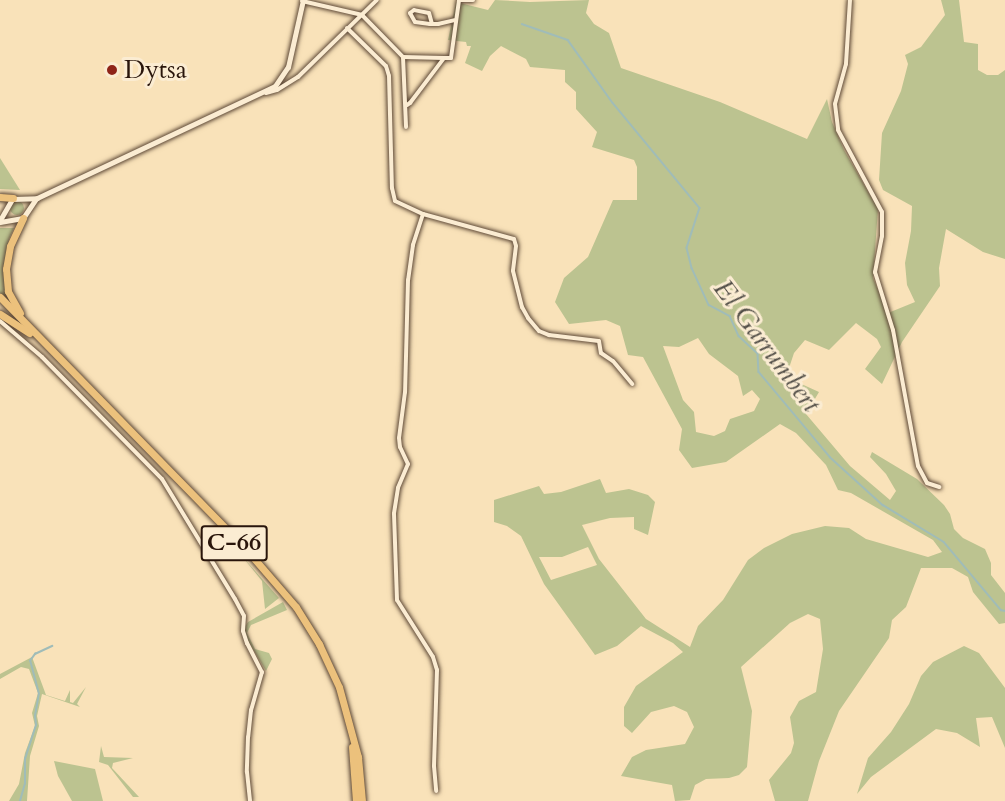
<!DOCTYPE html>
<html>
<head>
<meta charset="utf-8">
<style>
  body { margin:0 }
  #map { position:relative; width:1005px; height:801px; overflow:hidden; background:#f9e2b9; font-family:Cardo,serif }
  div>[style] { position:absolute }
  [style*='--x'] { left:calc(var(--x)*1px); top:calc(var(--y)*1px); width:calc(var(--w)*1px); rotate:calc(var(--a)*1deg) }
  .green>* { inset:0; background:#bcc390 }
  .round { border-radius:50% }
  .stream>* { height:1.5px; margin:-0.75px; padding:0 0.75px; transform-origin:0.75px; border-radius:0.75px; background:#a0bcb8 }
  .roads { filter:drop-shadow(0 0 2px #5d4836) drop-shadow(0 0 2px #5d4836) }
  .minor>* { height:4px; margin:-2px; padding:0 2px; transform-origin:2px; border-radius:2px; background:#fbecd2 }
  .secondary>* { height:5px; margin:-2.5px; padding:0 2.5px; transform-origin:2.5px; border-radius:2.5px; background:#fbecd2 }
  .trunk>* { height:7px; margin:-3.5px; padding:0 3.5px; transform-origin:3.5px; border-radius:3.5px; background:#ecc17c }
  .dots>* { width:16px; height:16px; translate:-50% -50%; box-sizing:border-box; border:3px solid #fbecd2; border-radius:50% }
  span { translate:-50% -50%; white-space:nowrap; text-align:center; line-height:1.15; -webkit-text-stroke:6px #fbecd2; paint-order:stroke }
  .shield-label span { padding:2px 4px; background:#fbecd2; border:2px solid; border-radius:4px; -webkit-text-stroke-width:0 }
  .shield-label { font-size:24px; color:#29150b; font-weight:700 }
  .poi-label { font-size:26px; color:#29150b }
  .left { translate:0 -50%; text-align:left }
  .water-label { font-size:27px; color:#534f48; font-style:italic }
</style>
</head>
<body>
<div id="map">
  <div class="green">
    <i style="clip-path:polygon(evenodd,495px 0,530px 2px,589px 0,586px 13px,594px 24px,609px 33px,621px 68px,720px 102px,807px 139px,827px 99px,832px 122px,844px 150px,878px 209px,873px 278px,888px 313px,915px 302px,907px 285px,905px 263px,911px 231px,912px 206px,883px 190px,879px 180px,882px 133px,901px 91px,908px 64px,905px 55px,921px 47px,945px 15px,941px 0,959px 0,964px 42px,978px 44px,978px 70px,987px 75px,998px 75px,1005px 70px,1005px 259px,983px 252px,946px 229px,939px 268px,940px 286px,902px 342px,882px 384px,865px 369px,881px 347px,877px 339px,856px 323px,829px 350px,805px 340px,794px 353px,786px 377px,819px 392px,806px 414px,850px 466px,890px 500px,896px 491px,886px 474px,870px 457px,872px 452px,917px 479px,944px 505px,950px 514px,954px 529px,963px 538px,985px 549px,991px 563px,991px 575px,1005px 593px,1005px 623px,999px 624px,973px 592px,968px 577px,952px 568px,921px 568px,906px 607px,892px 620px,889px 638px,839px 711px,819px 761px,808px 801px,775px 801px,769px 780px,791px 753px,794px 743px,790px 717px,799px 701px,816px 692px,823px 649px,820px 619px,808px 614px,790px 623px,741px 667px,752px 711px,747px 767px,739px 775px,729px 778px,706px 779px,695px 785px,690px 800px,675px 801px,672px 785px,621px 776px,632px 757px,646px 750px,685px 744px,694px 727px,687px 712px,674px 706px,651px 712px,632px 733px,624px 726px,624px 707px,636px 686px,683px 652px,673px 643px,641px 626px,617px 646px,595px 655px,544px 584px,521px 536px,507px 526px,494px 522px,494px 500px,539px 486px,544px 494px,561px 492px,600px 479px,606px 493px,629px 489px,648px 495px,655px 502px,648px 535px,634px 529px,634px 517px,610px 518px,582px 525px,599px 559px,646px 619px,690px 647px,698px 626px,723px 600px,748px 560px,764px 548px,792px 534px,825px 526px,849px 528px,866px 539px,928px 557px,942px 552px,933px 540px,851px 493px,838px 490px,826px 465px,796px 433px,780px 424px,726px 462px,692px 468px,679px 450px,682px 429px,643px 357px,628px 355px,620px 326px,606px 320px,569px 324px,555px 302px,564px 278px,588px 257px,613px 200px,637px 200px,637px 167px,634px 160px,592px 147px,597px 132px,576px 109px,576px 92px,565px 82px,565px 70px,530px 67px,526px 59px,501px 46px,490px 56px,482px 71px,465px 63px,471px 46px,467px 46px,466px 42px,448px 40px,456px 2px,488px 10px,495px 0,698px 338px,709px 354px,738px 376px,743px 396px,752px 390px,760px 399px,754px 411px,730px 419px,725px 431px,714px 436px,696px 432px,694px 412px,683px 400px,663px 346px,679px 347px,698px 338px,495px 0,588px 547px,597px 565px,551px 580px,539px 557px,562px 557px,588px 547px)"></i>
    <i style="clip-path:polygon(0 158px,20px 190px,0 189px)"></i>
    <i class="round" style="left:10px;top:201px;width:14px;height:14px"></i>
    <i style="clip-path:polygon(0 228px,14px 228px,9px 239px,5px 264px,4px 284px,11px 306px,0 293px)"></i>
    <i style="clip-path:polygon(241px 555px,279px 598px,265px 609px,262px 581px)"></i>
    <i style="clip-path:polygon(283px 602px,287px 610px,251px 625px,247px 633px,255px 649px,269px 653px,272px 659px,266px 671px,247px 639px,244px 628px,248px 622px)"></i>
    <i style="clip-path:polygon(964px 646px,979px 653px,1005px 688px,1005px 748px,992px 717px,976px 718px,980px 747px,957px 733px,936px 729px,871px 777px,857px 794px,868px 758px,891px 732px,909px 704px,921px 676px,933px 662px)"></i>
    <i style="clip-path:polygon(32px 657px,46px 695px,65px 701px,70px 690px,70px 702px,73px 703px,86px 687px,77px 704px,80px 707px,42px 694px,37px 716px,39px 726px,30px 756px,27px 801px,9px 801px,19px 784px,25px 753px,35px 726px,32px 713px,38px 693px,29px 669px,21px 667px,0 679px,0 674px)"></i>
    <i style="clip-path:polygon(101px 746px,104px 757px,133px 758px,113px 763px,112px 768px,139px 797px,133px 797px,108px 765px,99px 762px)"></i>
    <i style="clip-path:polygon(54px 761px,95px 769px,103px 801px,72px 801px,58px 776px)"></i>
  </div>
  <div class="stream">
    <i style="--x:522;--y:24;--w:49;--a:19.2"></i>
    <i style="--x:568;--y:40;--w:77;--a:54.5"></i>
    <i style="--x:613;--y:103;--w:136;--a:50.4"></i>
    <i style="--x:700;--y:208;--w:42;--a:108"></i>
    <i style="--x:687;--y:248;--w:21;--a:76"></i>
    <i style="--x:692;--y:268;--w:41;--a:65.3"></i>
    <i style="--x:709;--y:305;--w:24;--a:28"></i>
    <i style="--x:730;--y:316;--w:22;--a:66"></i>
    <i style="--x:739;--y:336;--w:26;--a:43"></i>
    <i style="--x:758;--y:354;--w:18;--a:87"></i>
    <i style="--x:759;--y:372;--w:111;--a:50.1"></i>
    <i style="--x:830;--y:457;--w:72;--a:42.2"></i>
    <i style="--x:883;--y:505;--w:71;--a:31.2"></i>
    <i style="--x:944;--y:542;--w:89;--a:50"></i>
    <i style="--x:1001;--y:610;--w:4;--a:14"></i>
    <i style="--x:20;--y:801;--w:18;--a:-74"></i>
    <i style="--x:25;--y:784;--w:25;--a:-90"></i>
    <i style="--x:25;--y:759;--w:36;--a:-72"></i>
    <i style="--x:36;--y:725;--w:9;--a:-96"></i>
    <i style="--x:35;--y:716;--w:22;--a:-80"></i>
    <i style="--x:39;--y:694;--w:34;--a:-105"></i>
    <i style="--x:30;--y:661;--w:9;--a:-54"></i>
    <i style="--x:35;--y:654;--w:19;--a:-25"></i>
  </div>
  <div class="roads">
    <div class="minor">
      <i style="--x:460;--y:0;--w:13;--a:0"></i>
      <i style="--x:850;--y:0;--w:64;--a:93.6"></i>
      <i style="--x:846;--y:64;--w:41;--a:105.4"></i>
      <i style="--x:835;--y:104;--w:26;--a:83"></i>
      <i style="--x:838;--y:130;--w:93;--a:61.8"></i>
      <i style="--x:882;--y:212;--w:24;--a:90"></i>
      <i style="--x:882;--y:236;--w:37;--a:101"></i>
      <i style="--x:875;--y:272;--w:61;--a:72.8"></i>
      <i style="--x:893;--y:330;--w:138;--a:79.6"></i>
      <i style="--x:918;--y:466;--w:19;--a:62"></i>
      <i style="--x:927;--y:483;--w:13;--a:18"></i>
      <i style="--x:302;--y:1;--w:62;--a:13.1"></i>
      <i style="--x:362;--y:15;--w:59;--a:45.7"></i>
      <i style="--x:403;--y:57;--w:70;--a:87.5"></i>
      <i style="--x:432;--y:24;--w:11;--a:-105"></i>
      <i style="--x:429;--y:13;--w:15;--a:-169"></i>
      <i style="--x:414;--y:10;--w:5;--a:143"></i>
      <i style="--x:410;--y:13;--w:10;--a:61"></i>
      <i style="--x:415;--y:22;--w:15;--a:8"></i>
      <i style="--x:430;--y:24;--w:8;--a:0"></i>
      <i style="--x:438;--y:24;--w:17;--a:-13"></i>
      <i style="--x:347;--y:28;--w:54;--a:44.3"></i>
      <i style="--x:386;--y:66;--w:10;--a:73"></i>
      <i style="--x:389;--y:76;--w:112;--a:88.5"></i>
      <i style="--x:392;--y:188;--w:13;--a:77"></i>
      <i style="--x:395;--y:201;--w:31;--a:25"></i>
      <i style="--x:423;--y:214;--w:94;--a:15.4"></i>
      <i style="--x:514;--y:239;--w:7;--a:74"></i>
      <i style="--x:516;--y:246;--w:25;--a:97"></i>
      <i style="--x:513;--y:271;--w:37;--a:76"></i>
      <i style="--x:522;--y:307;--w:13;--a:61"></i>
      <i style="--x:528;--y:318;--w:17;--a:50"></i>
      <i style="--x:539;--y:331;--w:11;--a:22"></i>
      <i style="--x:549;--y:335;--w:50;--a:6.8"></i>
      <i style="--x:599;--y:341;--w:12;--a:81"></i>
      <i style="--x:601;--y:353;--w:14;--a:34"></i>
      <i style="--x:613;--y:361;--w:30;--a:50"></i>
      <i style="--x:403;--y:57;--w:41;--a:1.4"></i>
      <i style="--x:266;--y:93;--w:11;--a:-15"></i>
      <i style="--x:277;--y:90;--w:25;--a:-32"></i>
      <i style="--x:298;--y:77;--w:110;--a:-44.3"></i>
      <i style="--x:407;--y:105;--w:4;--a:-34"></i>
      <i style="--x:410;--y:103;--w:56;--a:-52.9"></i>
      <i style="--x:444;--y:58;--w:7;--a:0"></i>
      <i style="--x:451;--y:58;--w:59;--a:-82.1"></i>
      <i style="--x:423;--y:214;--w:33;--a:108"></i>
      <i style="--x:413;--y:245;--w:35;--a:98"></i>
      <i style="--x:408;--y:280;--w:112;--a:91.5"></i>
      <i style="--x:405;--y:392;--w:46;--a:97.4"></i>
      <i style="--x:399;--y:438;--w:9;--a:84"></i>
      <i style="--x:400;--y:447;--w:19;--a:65"></i>
      <i style="--x:408;--y:464;--w:26;--a:113"></i>
      <i style="--x:398;--y:488;--w:26;--a:99"></i>
      <i style="--x:394;--y:514;--w:86;--a:88"></i>
      <i style="--x:397;--y:600;--w:67;--a:57.7"></i>
      <i style="--x:433;--y:657;--w:14;--a:73"></i>
      <i style="--x:437;--y:670;--w:96;--a:91.8"></i>
      <i style="--x:434;--y:766;--w:25;--a:85"></i>
      <i style="--x:0;--y:321;--w:55;--a:40.6"></i>
      <i style="--x:42;--y:357;--w:171;--a:45.5"></i>
      <i style="--x:162;--y:479;--w:140;--a:58.7"></i>
      <i style="--x:235;--y:599;--w:19;--a:62"></i>
      <i style="--x:244;--y:616;--w:15;--a:94"></i>
      <i style="--x:243;--y:631;--w:13;--a:72"></i>
      <i style="--x:247;--y:643;--w:33;--a:63"></i>
      <i style="--x:262;--y:672;--w:40;--a:106"></i>
      <i style="--x:251;--y:710;--w:27;--a:96"></i>
      <i style="--x:248;--y:737;--w:35;--a:92"></i>
      <i style="--x:247;--y:772;--w:29;--a:84"></i>
    </div>
    <div class="secondary">
      <i style="--x:0;--y:220;--w:24;--a:-60"></i>
      <i style="--x:12;--y:199;--w:25;--a:-2"></i>
      <i style="--x:37;--y:198;--w:263;--a:-25.2"></i>
      <i style="--x:275;--y:86;--w:23;--a:-56"></i>
      <i style="--x:288;--y:67;--w:69;--a:-77.4"></i>
      <i style="--x:0;--y:222;--w:23;--a:-10"></i>
      <i style="--x:23;--y:218;--w:23;--a:-56"></i>
    </div>
    <div class="trunk">
      <i style="--x:0;--y:197;--w:13;--a:4"></i>
      <i style="--x:0;--y:297;--w:351;--a:45.7"></i>
      <i style="--x:245;--y:548;--w:78;--a:49.2"></i>
      <i style="--x:296;--y:607;--w:44;--a:58.1"></i>
      <i style="--x:319;--y:644;--w:47;--a:65.1"></i>
      <i style="--x:339;--y:687;--w:73;--a:74.8"></i>
      <i style="--x:358;--y:757;--w:44;--a:84.8"></i>
      <i style="--x:20;--y:313;--w:25;--a:-119"></i>
      <i style="--x:8;--y:291;--w:22;--a:-95"></i>
      <i style="--x:6;--y:269;--w:23;--a:-80"></i>
      <i style="--x:10;--y:246;--w:31;--a:-65"></i>
      <i style="--x:0;--y:314;--w:35;--a:33"></i>
      <i style="--x:352;--y:747;--w:54;--a:85.8"></i>
    </div>
  </div>
  <div class="dots">
    <i style="left:112px;top:70px;background:#8f2418"></i>
  </div>
  <div class="shield-label">
    <span style="left:234px;top:543px">C-66</span>
  </div>
  <div class="poi-label">
    <span class="left" style="left:124px;top:70px">Dytsa</span>
  </div>
  <div class="water-label">
    <span style="left:767px;top:346px;rotate:53deg">El Garrumbert</span>
  </div>
</div>
</body>
</html>
